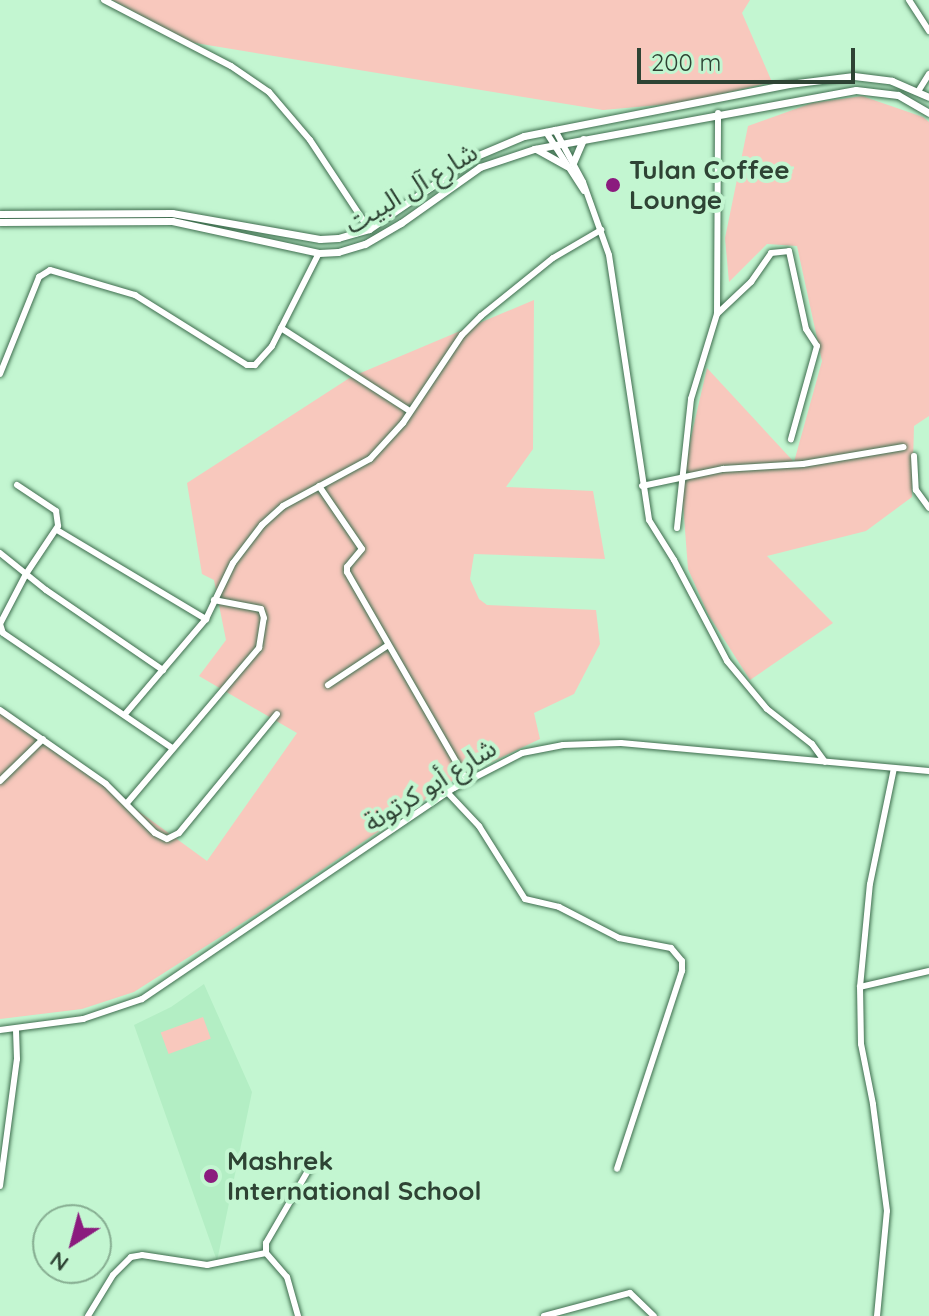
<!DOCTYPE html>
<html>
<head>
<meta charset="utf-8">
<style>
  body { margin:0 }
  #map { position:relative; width:929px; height:1316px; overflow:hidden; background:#c3f6d1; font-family:Quicksand,"Noto Sans Arabic",sans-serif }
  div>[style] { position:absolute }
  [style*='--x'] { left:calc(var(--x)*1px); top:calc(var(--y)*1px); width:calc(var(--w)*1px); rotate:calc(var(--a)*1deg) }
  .built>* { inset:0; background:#b3eec4 }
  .green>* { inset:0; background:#f8c8bd; transform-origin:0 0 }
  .roads { filter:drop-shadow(0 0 2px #3e6d4e) drop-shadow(0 0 2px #3e6d4e) }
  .minor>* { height:6px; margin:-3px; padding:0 3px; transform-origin:3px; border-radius:3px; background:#fff }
  .tertiary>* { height:7px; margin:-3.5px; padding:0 3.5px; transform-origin:3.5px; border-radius:3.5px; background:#fff }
  .dots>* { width:22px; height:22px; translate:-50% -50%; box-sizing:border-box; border:4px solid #c3f6d1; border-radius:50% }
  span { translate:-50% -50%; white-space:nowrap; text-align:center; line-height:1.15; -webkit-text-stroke:8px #c3f6d1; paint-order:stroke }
  .poi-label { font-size:26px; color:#2e4334; font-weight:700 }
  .left { translate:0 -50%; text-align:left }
  .street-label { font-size:26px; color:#2e4334 }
  .north { position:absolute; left:32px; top:1204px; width:80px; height:80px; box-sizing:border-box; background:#c3f6d1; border:2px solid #87ae92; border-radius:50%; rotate:216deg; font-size:22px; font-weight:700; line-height:32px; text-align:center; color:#2e4334 }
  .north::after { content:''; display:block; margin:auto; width:28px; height:36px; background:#8b1b7e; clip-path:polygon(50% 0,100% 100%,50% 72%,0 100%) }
  .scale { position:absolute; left:637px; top:48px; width:218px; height:36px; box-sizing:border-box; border:4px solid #2e4334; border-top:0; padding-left:10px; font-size:24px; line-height:28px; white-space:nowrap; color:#2e4334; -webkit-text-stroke:6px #c3f6d1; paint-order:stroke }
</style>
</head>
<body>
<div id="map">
  <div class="built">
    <i style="clip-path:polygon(204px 984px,252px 1092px,217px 1261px,134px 1025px,171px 1007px)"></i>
  </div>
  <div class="green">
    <i style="clip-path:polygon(112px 0,750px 0,742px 13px,772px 82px,683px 103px,603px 110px,189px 42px)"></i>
    <i style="clip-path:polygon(862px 96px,923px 117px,929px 122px,929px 416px,914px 426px,912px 497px,866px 531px,767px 556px,833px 623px,750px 680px,708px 614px,688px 569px,682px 491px,691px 437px,707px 368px,794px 462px,822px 361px,797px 246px,767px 244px,729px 282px,725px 238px,748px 126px,812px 103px)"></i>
    <i style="clip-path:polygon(534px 300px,533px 449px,506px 487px,593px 491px,605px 559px,474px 554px,470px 579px,479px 599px,487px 605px,596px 610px,600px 644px,574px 694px,534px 713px,540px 739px,454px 780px,266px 908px,134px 992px,82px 1009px,0 1019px,0 710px,207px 861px,297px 733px,199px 676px,226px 640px,214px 580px,202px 574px,187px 483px,351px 377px)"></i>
    <i style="left:203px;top:1017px;width:23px;height:45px;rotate:70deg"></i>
  </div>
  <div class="roads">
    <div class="minor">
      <i style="--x:104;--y:0;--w:143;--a:27.5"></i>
      <i style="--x:231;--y:66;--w:46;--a:34.4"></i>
      <i style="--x:269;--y:92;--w:63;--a:49.5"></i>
      <i style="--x:310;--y:140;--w:107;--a:56.5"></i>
      <i style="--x:909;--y:0;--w:37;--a:57"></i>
      <i style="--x:919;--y:90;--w:19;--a:-58"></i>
      <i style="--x:555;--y:130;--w:59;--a:61.7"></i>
      <i style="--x:583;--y:182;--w:77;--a:70.4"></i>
      <i style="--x:609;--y:255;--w:268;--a:81.4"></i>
      <i style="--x:649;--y:520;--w:47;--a:58"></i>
      <i style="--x:674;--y:560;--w:114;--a:62.3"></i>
      <i style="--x:727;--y:661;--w:62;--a:50.2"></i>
      <i style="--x:767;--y:709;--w:57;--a:37.9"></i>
      <i style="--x:812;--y:744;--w:22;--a:54"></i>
      <i style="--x:546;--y:132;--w:70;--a:57.2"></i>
      <i style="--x:717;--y:314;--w:47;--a:-43.3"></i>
      <i style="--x:751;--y:282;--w:35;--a:-55"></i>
      <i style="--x:771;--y:253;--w:18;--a:-6"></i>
      <i style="--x:789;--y:251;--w:80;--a:77.7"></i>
      <i style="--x:806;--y:329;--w:20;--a:57"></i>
      <i style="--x:817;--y:346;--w:97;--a:105.6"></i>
      <i style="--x:281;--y:328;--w:153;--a:32.8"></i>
      <i style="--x:0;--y:374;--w:105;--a:-68.1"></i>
      <i style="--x:39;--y:277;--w:13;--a:-32"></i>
      <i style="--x:50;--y:270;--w:89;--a:16.4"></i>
      <i style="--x:135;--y:295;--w:132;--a:32"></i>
      <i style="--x:247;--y:365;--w:8;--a:0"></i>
      <i style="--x:255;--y:365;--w:25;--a:-48"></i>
      <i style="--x:272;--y:346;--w:104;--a:-63.2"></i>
      <i style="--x:914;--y:456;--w:34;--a:87"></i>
      <i style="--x:916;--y:490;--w:22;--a:54"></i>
      <i style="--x:17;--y:485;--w:47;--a:33.7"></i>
      <i style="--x:56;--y:511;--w:15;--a:82"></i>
      <i style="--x:58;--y:526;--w:58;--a:123.7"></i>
      <i style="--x:26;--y:574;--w:56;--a:117.5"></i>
      <i style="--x:0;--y:624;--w:9;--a:72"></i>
      <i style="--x:3;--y:633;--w:204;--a:34.2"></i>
      <i style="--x:319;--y:486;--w:76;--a:55.7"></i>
      <i style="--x:362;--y:549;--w:23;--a:130"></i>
      <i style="--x:347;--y:567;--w:5;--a:90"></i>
      <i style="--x:347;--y:572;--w:241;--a:60.1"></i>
      <i style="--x:642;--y:486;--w:83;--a:-11.9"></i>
      <i style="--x:723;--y:469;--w:80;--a:-3.6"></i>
      <i style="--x:803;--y:464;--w:102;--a:-9.6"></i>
      <i style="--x:677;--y:528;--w:130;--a:-83.8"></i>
      <i style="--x:691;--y:399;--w:89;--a:-73"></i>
      <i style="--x:717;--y:314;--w:201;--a:-89.7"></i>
      <i style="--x:57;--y:530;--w:174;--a:30.9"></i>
      <i style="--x:206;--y:619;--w:123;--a:130.4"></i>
      <i style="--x:0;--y:553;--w:59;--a:38.8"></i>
      <i style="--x:46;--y:590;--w:142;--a:34.4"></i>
      <i style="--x:206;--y:619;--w:62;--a:-64.3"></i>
      <i style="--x:233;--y:563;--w:48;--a:-52.7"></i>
      <i style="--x:262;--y:525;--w:28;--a:-42"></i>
      <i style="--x:283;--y:506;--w:99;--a:-28.4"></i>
      <i style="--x:370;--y:459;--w:49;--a:-47.5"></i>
      <i style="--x:403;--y:423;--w:106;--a:-56.2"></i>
      <i style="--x:462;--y:335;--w:27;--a:-45"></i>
      <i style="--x:481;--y:316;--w:92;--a:-38.9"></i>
      <i style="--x:553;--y:258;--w:56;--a:-30.3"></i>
      <i style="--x:328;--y:685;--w:71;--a:-33.5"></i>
      <i style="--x:0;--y:710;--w:129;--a:34.9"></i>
      <i style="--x:106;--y:784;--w:69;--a:45"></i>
      <i style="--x:155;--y:833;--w:13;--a:27"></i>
      <i style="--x:167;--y:839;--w:13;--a:-27"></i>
      <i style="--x:179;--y:833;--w:154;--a:-50.5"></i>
      <i style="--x:0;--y:781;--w:60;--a:-44.3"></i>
      <i style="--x:447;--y:792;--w:47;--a:46.7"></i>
      <i style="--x:479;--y:826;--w:86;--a:57.8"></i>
      <i style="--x:525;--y:899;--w:35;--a:13"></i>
      <i style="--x:559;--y:907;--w:68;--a:27.3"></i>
      <i style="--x:619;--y:938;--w:53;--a:10.9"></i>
      <i style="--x:671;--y:948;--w:17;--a:50"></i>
      <i style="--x:682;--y:961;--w:10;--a:90"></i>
      <i style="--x:682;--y:971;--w:208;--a:108.2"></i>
      <i style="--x:127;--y:803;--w:204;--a:-49.6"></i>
      <i style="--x:259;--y:648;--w:30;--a:-81"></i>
      <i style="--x:264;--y:618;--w:9;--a:-108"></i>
      <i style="--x:261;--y:609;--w:48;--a:-169.2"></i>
      <i style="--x:860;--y:987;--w:71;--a:-13.1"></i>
      <i style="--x:0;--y:1030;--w:84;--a:-7.5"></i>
      <i style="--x:83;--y:1019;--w:62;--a:-18.7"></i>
      <i style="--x:142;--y:999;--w:377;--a:-34.1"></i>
      <i style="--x:454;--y:788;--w:76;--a:-27.2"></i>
      <i style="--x:522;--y:753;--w:42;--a:-11"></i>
      <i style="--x:563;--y:745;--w:58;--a:-2"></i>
      <i style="--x:621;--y:743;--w:309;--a:5.2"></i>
      <i style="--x:0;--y:1186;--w:128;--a:-82.4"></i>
      <i style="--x:17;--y:1059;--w:30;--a:-92"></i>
      <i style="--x:266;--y:1253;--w:10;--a:-90"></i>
      <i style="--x:266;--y:1243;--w:91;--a:-59.8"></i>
      <i style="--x:266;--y:1253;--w:32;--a:49"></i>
      <i style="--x:287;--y:1277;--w:41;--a:74.2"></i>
      <i style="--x:88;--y:1316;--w:48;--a:-58.6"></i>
      <i style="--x:113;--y:1275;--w:25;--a:-45"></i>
      <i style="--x:131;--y:1257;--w:11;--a:-10"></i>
      <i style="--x:142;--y:1255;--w:66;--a:8.7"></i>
      <i style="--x:207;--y:1265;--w:60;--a:-11.5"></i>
      <i style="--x:544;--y:1316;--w:89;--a:-15"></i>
      <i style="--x:630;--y:1293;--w:33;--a:44"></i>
      <i style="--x:877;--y:1316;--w:105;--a:-84.6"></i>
      <i style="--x:887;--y:1211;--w:108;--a:-97.5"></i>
      <i style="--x:873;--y:1104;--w:61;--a:-101.3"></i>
      <i style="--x:861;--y:1044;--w:57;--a:-91"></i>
      <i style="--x:860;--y:987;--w:103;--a:-84.5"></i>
      <i style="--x:870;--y:884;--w:118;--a:-78.3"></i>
    </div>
    <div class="tertiary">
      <i style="--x:536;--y:149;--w:35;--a:29"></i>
      <i style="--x:573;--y:163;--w:26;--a:-67"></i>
      <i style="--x:0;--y:214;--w:172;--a:-0.3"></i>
      <i style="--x:172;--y:213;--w:150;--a:10"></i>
      <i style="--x:320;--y:239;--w:18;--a:-3"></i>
      <i style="--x:338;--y:238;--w:32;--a:-16"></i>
      <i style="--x:369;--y:229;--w:127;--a:-34.4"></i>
      <i style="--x:474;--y:157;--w:54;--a:-22.8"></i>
      <i style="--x:524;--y:136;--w:270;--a:-11.1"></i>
      <i style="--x:789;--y:84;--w:65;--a:-7"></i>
      <i style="--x:854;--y:76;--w:38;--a:7"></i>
      <i style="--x:892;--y:81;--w:40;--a:23.4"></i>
      <i style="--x:0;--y:222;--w:172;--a:-0.3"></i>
      <i style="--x:172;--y:221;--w:150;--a:12.3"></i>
      <i style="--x:319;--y:253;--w:19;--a:-3"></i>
      <i style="--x:338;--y:252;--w:28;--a:-17"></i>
      <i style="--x:365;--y:244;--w:42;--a:-30.3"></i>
      <i style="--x:401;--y:223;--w:97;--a:-35.3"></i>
      <i style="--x:480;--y:167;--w:57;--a:-18.4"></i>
      <i style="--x:534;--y:149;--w:327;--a:-10.4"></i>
      <i style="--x:856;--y:90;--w:42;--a:6.8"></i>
      <i style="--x:898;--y:95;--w:36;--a:30"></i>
    </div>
  </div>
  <div class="dots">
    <i style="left:613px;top:185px;background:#8b1b7e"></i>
    <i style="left:211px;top:1176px;background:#8b1b7e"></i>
  </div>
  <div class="poi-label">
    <span class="left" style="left:629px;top:185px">Tulan Coffee<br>Lounge</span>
    <span class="left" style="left:227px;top:1176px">Mashrek<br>International School</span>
  </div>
  <div class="street-label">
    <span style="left:411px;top:188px;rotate:-31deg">شارع آل البيت</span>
    <span style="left:430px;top:785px;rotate:-32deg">شارع أبو كرتونة</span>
  </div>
  <div class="north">N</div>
  <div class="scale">200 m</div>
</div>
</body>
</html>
